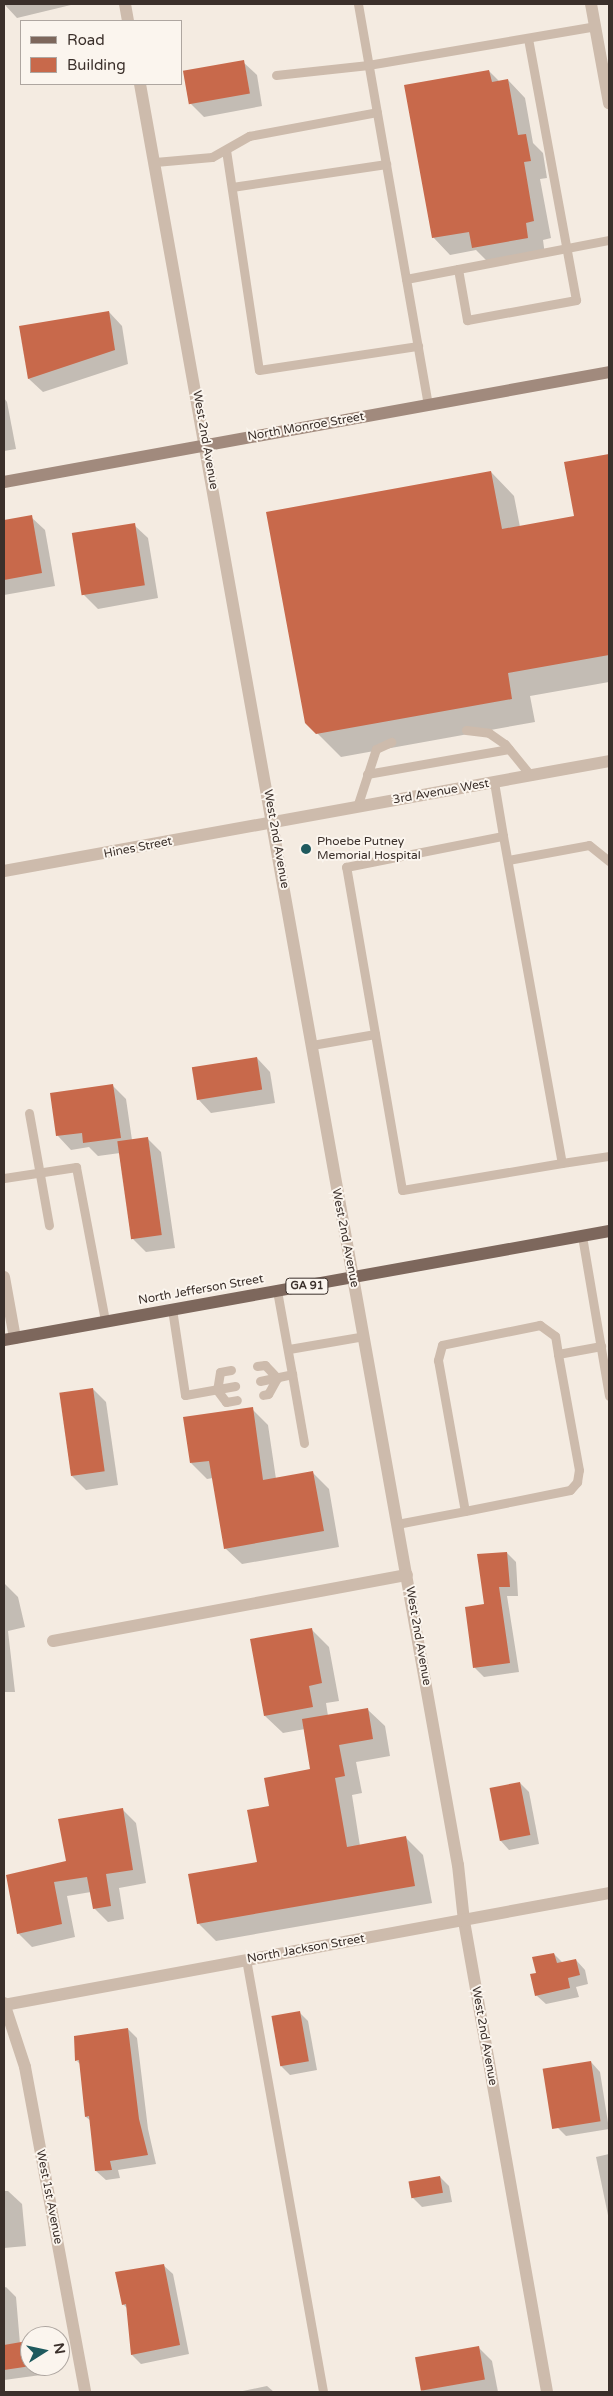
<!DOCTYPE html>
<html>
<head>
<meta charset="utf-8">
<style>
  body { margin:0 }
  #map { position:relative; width:613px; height:2396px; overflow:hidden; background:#f4ebe1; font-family:"Varela Round",sans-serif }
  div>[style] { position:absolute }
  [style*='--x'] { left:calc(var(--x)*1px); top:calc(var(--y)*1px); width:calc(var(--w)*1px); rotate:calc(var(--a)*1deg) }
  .shadow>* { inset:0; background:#0003 }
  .building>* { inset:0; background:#c8694b; transform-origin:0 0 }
  .service>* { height:9px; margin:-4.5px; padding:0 4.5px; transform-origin:4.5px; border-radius:4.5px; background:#cdbbac }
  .minor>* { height:12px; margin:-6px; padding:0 6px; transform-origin:6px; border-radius:6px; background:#cdbbac }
  .tertiary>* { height:12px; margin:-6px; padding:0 6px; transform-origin:6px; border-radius:6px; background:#cdbbac }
  .secondary>* { height:12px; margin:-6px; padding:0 6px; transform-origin:6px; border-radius:6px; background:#a18a7d }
  .primary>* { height:12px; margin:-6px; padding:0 6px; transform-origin:6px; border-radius:6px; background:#7d675c }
  .dots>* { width:14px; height:14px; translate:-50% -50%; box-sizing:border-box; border:2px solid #fbf5ee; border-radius:50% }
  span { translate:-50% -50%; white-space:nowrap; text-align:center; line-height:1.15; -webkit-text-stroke:4px #fbf5ee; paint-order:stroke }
  .shield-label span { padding:1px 4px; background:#fbf5ee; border:1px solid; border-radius:4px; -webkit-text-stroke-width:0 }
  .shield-label { font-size:11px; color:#3b302b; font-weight:700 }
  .street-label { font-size:12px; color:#3b302b }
  .poi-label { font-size:12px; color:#3b302b }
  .left { translate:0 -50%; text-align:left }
  .frame { position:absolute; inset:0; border:5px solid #3b302b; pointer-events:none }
  .legend { position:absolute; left:20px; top:20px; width:162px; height:65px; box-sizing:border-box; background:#fbf5ee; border:1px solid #aea6a0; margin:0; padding:6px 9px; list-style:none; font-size:15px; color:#3b302b }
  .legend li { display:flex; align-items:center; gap:10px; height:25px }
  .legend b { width:25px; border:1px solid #aea6a0 }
  .north { position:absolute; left:20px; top:2326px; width:50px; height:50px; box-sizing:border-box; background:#fbf5ee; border:1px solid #aea6a0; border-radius:50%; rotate:80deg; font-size:14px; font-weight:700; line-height:20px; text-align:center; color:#3b302b }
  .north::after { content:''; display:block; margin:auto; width:18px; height:22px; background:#1f5a5e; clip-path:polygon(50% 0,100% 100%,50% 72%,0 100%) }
</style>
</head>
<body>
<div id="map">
  <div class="shadow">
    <i style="clip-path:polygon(75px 4px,17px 18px,4px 4px)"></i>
    <i style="clip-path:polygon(243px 62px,257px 75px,262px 106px,204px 117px,190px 103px)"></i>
    <i style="clip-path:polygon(489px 71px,500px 82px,508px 80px,525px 98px,533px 143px,543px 153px,547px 178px,540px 179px,551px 238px,543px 240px,545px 255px,491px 265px,476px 250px,450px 255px,433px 237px)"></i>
    <i style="clip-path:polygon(109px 312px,122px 326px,128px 364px,43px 392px,29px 379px,21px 327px)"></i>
    <i style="clip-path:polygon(4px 398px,7px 402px,16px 449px,4px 451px)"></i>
    <i style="clip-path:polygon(609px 455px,609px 682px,530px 696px,535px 722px,341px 757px,306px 722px,491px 472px,514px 496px,520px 527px,575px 517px,565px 463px)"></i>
    <i style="clip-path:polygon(31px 517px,45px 530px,55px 586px,4px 595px,4px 522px)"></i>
    <i style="clip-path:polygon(134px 525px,148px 538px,158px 598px,98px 609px,84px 595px)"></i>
    <i style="clip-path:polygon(257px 1058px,270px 1072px,275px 1103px,211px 1113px,198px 1099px)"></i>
    <i style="clip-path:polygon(113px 1086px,126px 1099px,132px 1140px,147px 1138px,161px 1152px,175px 1248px,146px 1252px,132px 1238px,120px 1153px,98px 1156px,89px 1147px,71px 1150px,58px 1136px,52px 1094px)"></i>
    <i style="clip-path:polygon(93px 1389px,106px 1402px,118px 1485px,86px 1490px,72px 1476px)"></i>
    <i style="clip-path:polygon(252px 1409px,268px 1425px,276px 1479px,313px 1473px,329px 1489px,339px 1547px,242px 1564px,225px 1548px,213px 1478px,207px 1479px,191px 1463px)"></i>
    <i style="clip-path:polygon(507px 1553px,516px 1562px,518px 1596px,507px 1596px,519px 1672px,484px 1677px,475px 1668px,466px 1608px,486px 1605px)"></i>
    <i style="clip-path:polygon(4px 1583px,18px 1597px,25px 1627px,8px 1631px,15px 1692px,4px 1692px)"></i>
    <i style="clip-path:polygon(312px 1630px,329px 1647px,339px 1701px,326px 1703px,328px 1716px,367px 1709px,385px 1726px,390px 1756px,356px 1762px,362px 1793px,352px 1795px,360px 1846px,406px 1838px,423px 1855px,432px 1903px,216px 1941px,198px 1923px,258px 1863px,270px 1807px,312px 1770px,305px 1729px,283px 1733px,265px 1716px)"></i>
    <i style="clip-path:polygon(520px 1783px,529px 1792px,539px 1844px,509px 1850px,500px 1840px)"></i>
    <i style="clip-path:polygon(122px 1809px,136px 1823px,146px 1883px,119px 1888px,124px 1919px,108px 1922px,94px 1908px,91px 1892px,67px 1896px,75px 1937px,32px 1947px,18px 1933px,67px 1862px)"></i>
    <i style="clip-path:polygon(554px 1954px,563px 1963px,576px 1960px,585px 1970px,588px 1984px,576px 1987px,579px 1997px,546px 2004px,536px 1995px,538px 1974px)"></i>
    <i style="clip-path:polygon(299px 2012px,308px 2021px,317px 2070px,290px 2075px,281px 2066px)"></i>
    <i style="clip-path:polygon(128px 2029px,137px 2038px,148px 2129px,156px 2164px,118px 2170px,120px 2178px,106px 2180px,96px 2171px,91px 2121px,86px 2117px,80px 2064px,77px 2061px)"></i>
    <i style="clip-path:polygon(591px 2062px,600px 2072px,609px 2129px,566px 2136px,557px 2127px)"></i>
    <i style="clip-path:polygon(609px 2154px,609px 2220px,596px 2157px)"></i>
    <i style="clip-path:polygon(440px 2177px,449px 2186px,452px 2202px,422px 2207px,413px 2198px)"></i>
    <i style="clip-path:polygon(4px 2191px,8px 2191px,22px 2204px,26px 2246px,4px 2248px)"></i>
    <i style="clip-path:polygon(163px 2265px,173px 2274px,189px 2354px,141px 2364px,132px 2355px,128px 2309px,123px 2304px)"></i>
    <i style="clip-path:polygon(6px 2287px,16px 2297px,20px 2344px,30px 2346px,30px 2366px,39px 2366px,41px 2375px,4px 2380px,4px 2288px)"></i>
    <i style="clip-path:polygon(478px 2347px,492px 2361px,498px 2392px,424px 2392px,422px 2390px)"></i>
    <i style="clip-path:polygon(267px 2386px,274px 2392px,238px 2392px)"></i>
  </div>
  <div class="building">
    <i style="left:244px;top:60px;width:34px;height:62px;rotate:80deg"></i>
    <i style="clip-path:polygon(489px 70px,492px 82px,508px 79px,518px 135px,526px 134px,531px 161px,524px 162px,534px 221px,526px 223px,528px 238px,472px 248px,469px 232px,432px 238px,404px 85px)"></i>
    <i style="clip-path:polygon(109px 311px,115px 350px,28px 379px,19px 326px)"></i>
    <i style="clip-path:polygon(609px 454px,609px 655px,508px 673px,512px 699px,316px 734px,305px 723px,266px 512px,491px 471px,502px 529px,574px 516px,564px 462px)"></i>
    <i style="clip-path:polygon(32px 515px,42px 573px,4px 580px,4px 520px)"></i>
    <i style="left:135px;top:523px;width:63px;height:64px;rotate:81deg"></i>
    <i style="left:257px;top:1057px;width:33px;height:66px;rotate:81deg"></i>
    <i style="clip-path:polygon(113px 1084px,121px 1138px,83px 1143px,82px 1133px,56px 1136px,50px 1093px)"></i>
    <i style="left:148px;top:1137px;width:99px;height:31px;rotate:82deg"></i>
    <i style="left:93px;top:1388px;width:84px;height:34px;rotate:82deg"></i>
    <i style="clip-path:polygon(253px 1407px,263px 1480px,313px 1471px,324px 1531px,224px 1549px,209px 1461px,190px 1463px,183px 1417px)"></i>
    <i style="clip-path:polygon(507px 1552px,510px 1587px,499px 1587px,510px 1663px,473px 1668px,465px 1607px,484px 1604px,477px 1554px)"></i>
    <i style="clip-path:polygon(312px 1628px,322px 1683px,309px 1686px,313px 1707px,264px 1716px,250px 1639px)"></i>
    <i style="clip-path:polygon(368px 1708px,373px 1739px,339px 1745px,345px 1776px,335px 1778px,347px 1847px,406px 1836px,415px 1886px,197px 1924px,188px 1874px,257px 1862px,247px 1810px,269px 1806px,264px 1778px,310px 1769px,302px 1719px)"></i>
    <i style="left:520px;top:1782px;width:54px;height:31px;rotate:79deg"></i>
    <i style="clip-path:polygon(123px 1808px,133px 1870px,106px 1874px,111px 1906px,93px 1909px,87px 1877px,54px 1882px,62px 1924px,17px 1934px,6px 1875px,66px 1861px,58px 1819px)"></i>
    <i style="clip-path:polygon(554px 1953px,557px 1963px,576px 1959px,580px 1975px,568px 1978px,570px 1988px,535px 1996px,530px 1974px,536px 1973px,532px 1957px)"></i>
    <i style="left:300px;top:2011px;width:51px;height:29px;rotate:80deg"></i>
    <i style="clip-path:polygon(128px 2028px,139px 2119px,148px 2155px,110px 2161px,112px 2170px,95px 2171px,89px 2116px,85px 2117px,79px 2060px,75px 2061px,74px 2036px)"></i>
    <i style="left:591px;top:2061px;width:61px;height:49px;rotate:81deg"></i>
    <i style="left:440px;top:2176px;width:17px;height:32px;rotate:80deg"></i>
    <i style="clip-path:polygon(164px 2264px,180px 2345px,131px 2355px,126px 2304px,122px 2305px,115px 2272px)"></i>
    <i style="clip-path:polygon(27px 2341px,31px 2366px,4px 2370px,4px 2345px)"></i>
    <i style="left:479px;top:2346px;width:34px;height:65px;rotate:80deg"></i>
  </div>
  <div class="service">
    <i style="--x:358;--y:4;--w:407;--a:80.1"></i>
    <i style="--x:276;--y:75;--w:93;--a:-6.2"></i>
    <i style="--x:368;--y:65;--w:230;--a:-9.7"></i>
    <i style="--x:226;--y:150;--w:222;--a:81.5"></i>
    <i style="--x:259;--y:370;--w:161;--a:-8.6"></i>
    <i style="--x:155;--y:162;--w:57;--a:-5"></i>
    <i style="--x:212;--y:157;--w:43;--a:-29.6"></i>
    <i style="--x:249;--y:136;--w:130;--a:-10.6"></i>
    <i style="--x:232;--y:187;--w:156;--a:-8.5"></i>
    <i style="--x:458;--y:269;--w:154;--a:-10.9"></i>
    <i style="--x:406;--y:279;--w:53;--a:-10.9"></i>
    <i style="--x:458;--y:269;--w:52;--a:80"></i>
    <i style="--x:467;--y:320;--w:111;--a:-10.4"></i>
    <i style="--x:576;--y:300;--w:266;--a:-100.4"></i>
    <i style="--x:466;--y:730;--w:23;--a:7"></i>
    <i style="--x:489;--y:733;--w:19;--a:35"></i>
    <i style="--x:505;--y:744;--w:41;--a:50.9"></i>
    <i style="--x:367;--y:774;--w:144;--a:-10"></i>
    <i style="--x:494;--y:782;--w:55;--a:80.5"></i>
    <i style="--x:503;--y:836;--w:332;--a:79.8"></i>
    <i style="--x:562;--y:1163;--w:162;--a:170.4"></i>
    <i style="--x:402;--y:1190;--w:328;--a:-99.8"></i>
    <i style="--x:346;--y:867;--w:160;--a:-11.2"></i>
    <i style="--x:357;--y:807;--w:61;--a:-71.9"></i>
    <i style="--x:376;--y:749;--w:17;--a:-25"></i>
    <i style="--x:508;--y:860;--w:82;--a:-10.5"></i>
    <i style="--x:589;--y:845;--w:26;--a:39"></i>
    <i style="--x:312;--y:1045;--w:64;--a:-9.9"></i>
    <i style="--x:29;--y:1113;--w:114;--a:79.9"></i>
    <i style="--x:562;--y:1163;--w:48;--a:-8.5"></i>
    <i style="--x:4;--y:1178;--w:73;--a:-8.7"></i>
    <i style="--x:76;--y:1167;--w:156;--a:79.3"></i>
    <i style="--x:582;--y:1236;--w:162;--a:80.4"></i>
    <i style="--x:172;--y:1309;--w:87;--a:81.4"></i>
    <i style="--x:185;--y:1395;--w:51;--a:-10.2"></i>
    <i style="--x:289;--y:1349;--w:76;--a:-9.8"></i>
    <i style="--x:558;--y:1354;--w:18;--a:-99"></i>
    <i style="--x:555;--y:1336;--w:19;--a:-144"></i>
    <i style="--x:540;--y:1325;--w:100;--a:168.5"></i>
    <i style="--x:442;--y:1345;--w:16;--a:105"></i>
    <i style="--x:438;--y:1360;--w:153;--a:79.9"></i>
    <i style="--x:465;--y:1511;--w:107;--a:-11.3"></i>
    <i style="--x:570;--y:1490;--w:11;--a:-49"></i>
    <i style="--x:577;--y:1482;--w:12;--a:-81"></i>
    <i style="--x:579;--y:1470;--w:118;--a:-100.3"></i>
    <i style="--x:558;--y:1354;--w:44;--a:-10.5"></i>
    <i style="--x:257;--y:1366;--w:8;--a:-7"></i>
    <i style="--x:265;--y:1365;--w:18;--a:47"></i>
    <i style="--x:277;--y:1378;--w:18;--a:119"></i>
    <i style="--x:268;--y:1394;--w:5;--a:169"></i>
    <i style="--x:231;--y:1370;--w:11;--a:170"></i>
    <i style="--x:220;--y:1372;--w:18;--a:99"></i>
    <i style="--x:217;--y:1390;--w:15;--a:53"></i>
    <i style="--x:226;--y:1402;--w:11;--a:-10"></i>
    <i style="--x:292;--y:1374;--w:70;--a:80.1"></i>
    <i style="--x:260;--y:1381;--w:33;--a:-12"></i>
    <i style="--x:292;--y:1374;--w:84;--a:-100.2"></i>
    <i style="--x:397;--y:1524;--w:69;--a:-10.8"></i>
    <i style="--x:246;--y:1959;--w:440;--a:79.9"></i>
  </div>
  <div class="minor">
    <i style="--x:125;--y:4;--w:17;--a:80"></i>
    <i style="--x:591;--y:4;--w:101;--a:79.7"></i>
    <i style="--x:140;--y:84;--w:1809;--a:79.88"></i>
    <i style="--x:458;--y:1865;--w:56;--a:83.9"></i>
    <i style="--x:464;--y:1921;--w:478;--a:80"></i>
    <i style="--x:4;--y:871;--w:615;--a:-10.3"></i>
    <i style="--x:4;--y:1277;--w:62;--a:79.8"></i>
    <i style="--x:53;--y:1641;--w:360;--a:-10.6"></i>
    <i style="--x:4;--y:2003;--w:67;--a:71.8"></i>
    <i style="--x:25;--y:2067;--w:330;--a:79.5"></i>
  </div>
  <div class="tertiary">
    <i style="--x:4;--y:2005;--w:615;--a:-10.49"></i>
  </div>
  <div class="secondary">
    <i style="--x:4;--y:482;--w:615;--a:-10.3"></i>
  </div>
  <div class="primary">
    <i style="--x:4;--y:1340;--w:615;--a:-10.21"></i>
  </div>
  <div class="dots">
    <i style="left:306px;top:849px;background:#1f5a5e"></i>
  </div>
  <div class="shield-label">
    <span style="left:307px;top:1286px">GA 91</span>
  </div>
  <div class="street-label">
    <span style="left:306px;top:427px;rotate:-10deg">North Monroe Street</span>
    <span style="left:205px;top:440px;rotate:80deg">West 2nd Avenue</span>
    <span style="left:441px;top:792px;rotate:-10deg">3rd Avenue West</span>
    <span style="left:276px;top:839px;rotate:80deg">West 2nd Avenue</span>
    <span style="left:138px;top:848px;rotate:-11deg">Hines Street</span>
    <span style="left:345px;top:1238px;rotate:79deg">West 2nd Avenue</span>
    <span style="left:201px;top:1290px;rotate:-10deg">North Jefferson Street</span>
    <span style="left:418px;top:1636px;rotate:80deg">West 2nd Avenue</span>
    <span style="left:306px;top:1949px;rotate:-10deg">North Jackson Street</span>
    <span style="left:484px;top:2036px;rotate:80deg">West 2nd Avenue</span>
    <span style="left:49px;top:2197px;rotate:79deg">West 1st Avenue</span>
  </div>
  <div class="poi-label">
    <span class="left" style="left:317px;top:849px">Phoebe Putney<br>Memorial Hospital</span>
  </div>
  <div class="frame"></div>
  <ul class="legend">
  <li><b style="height:6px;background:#7d675c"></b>Road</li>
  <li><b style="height:14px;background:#c8694b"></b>Building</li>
  </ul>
  <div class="north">N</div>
</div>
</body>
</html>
